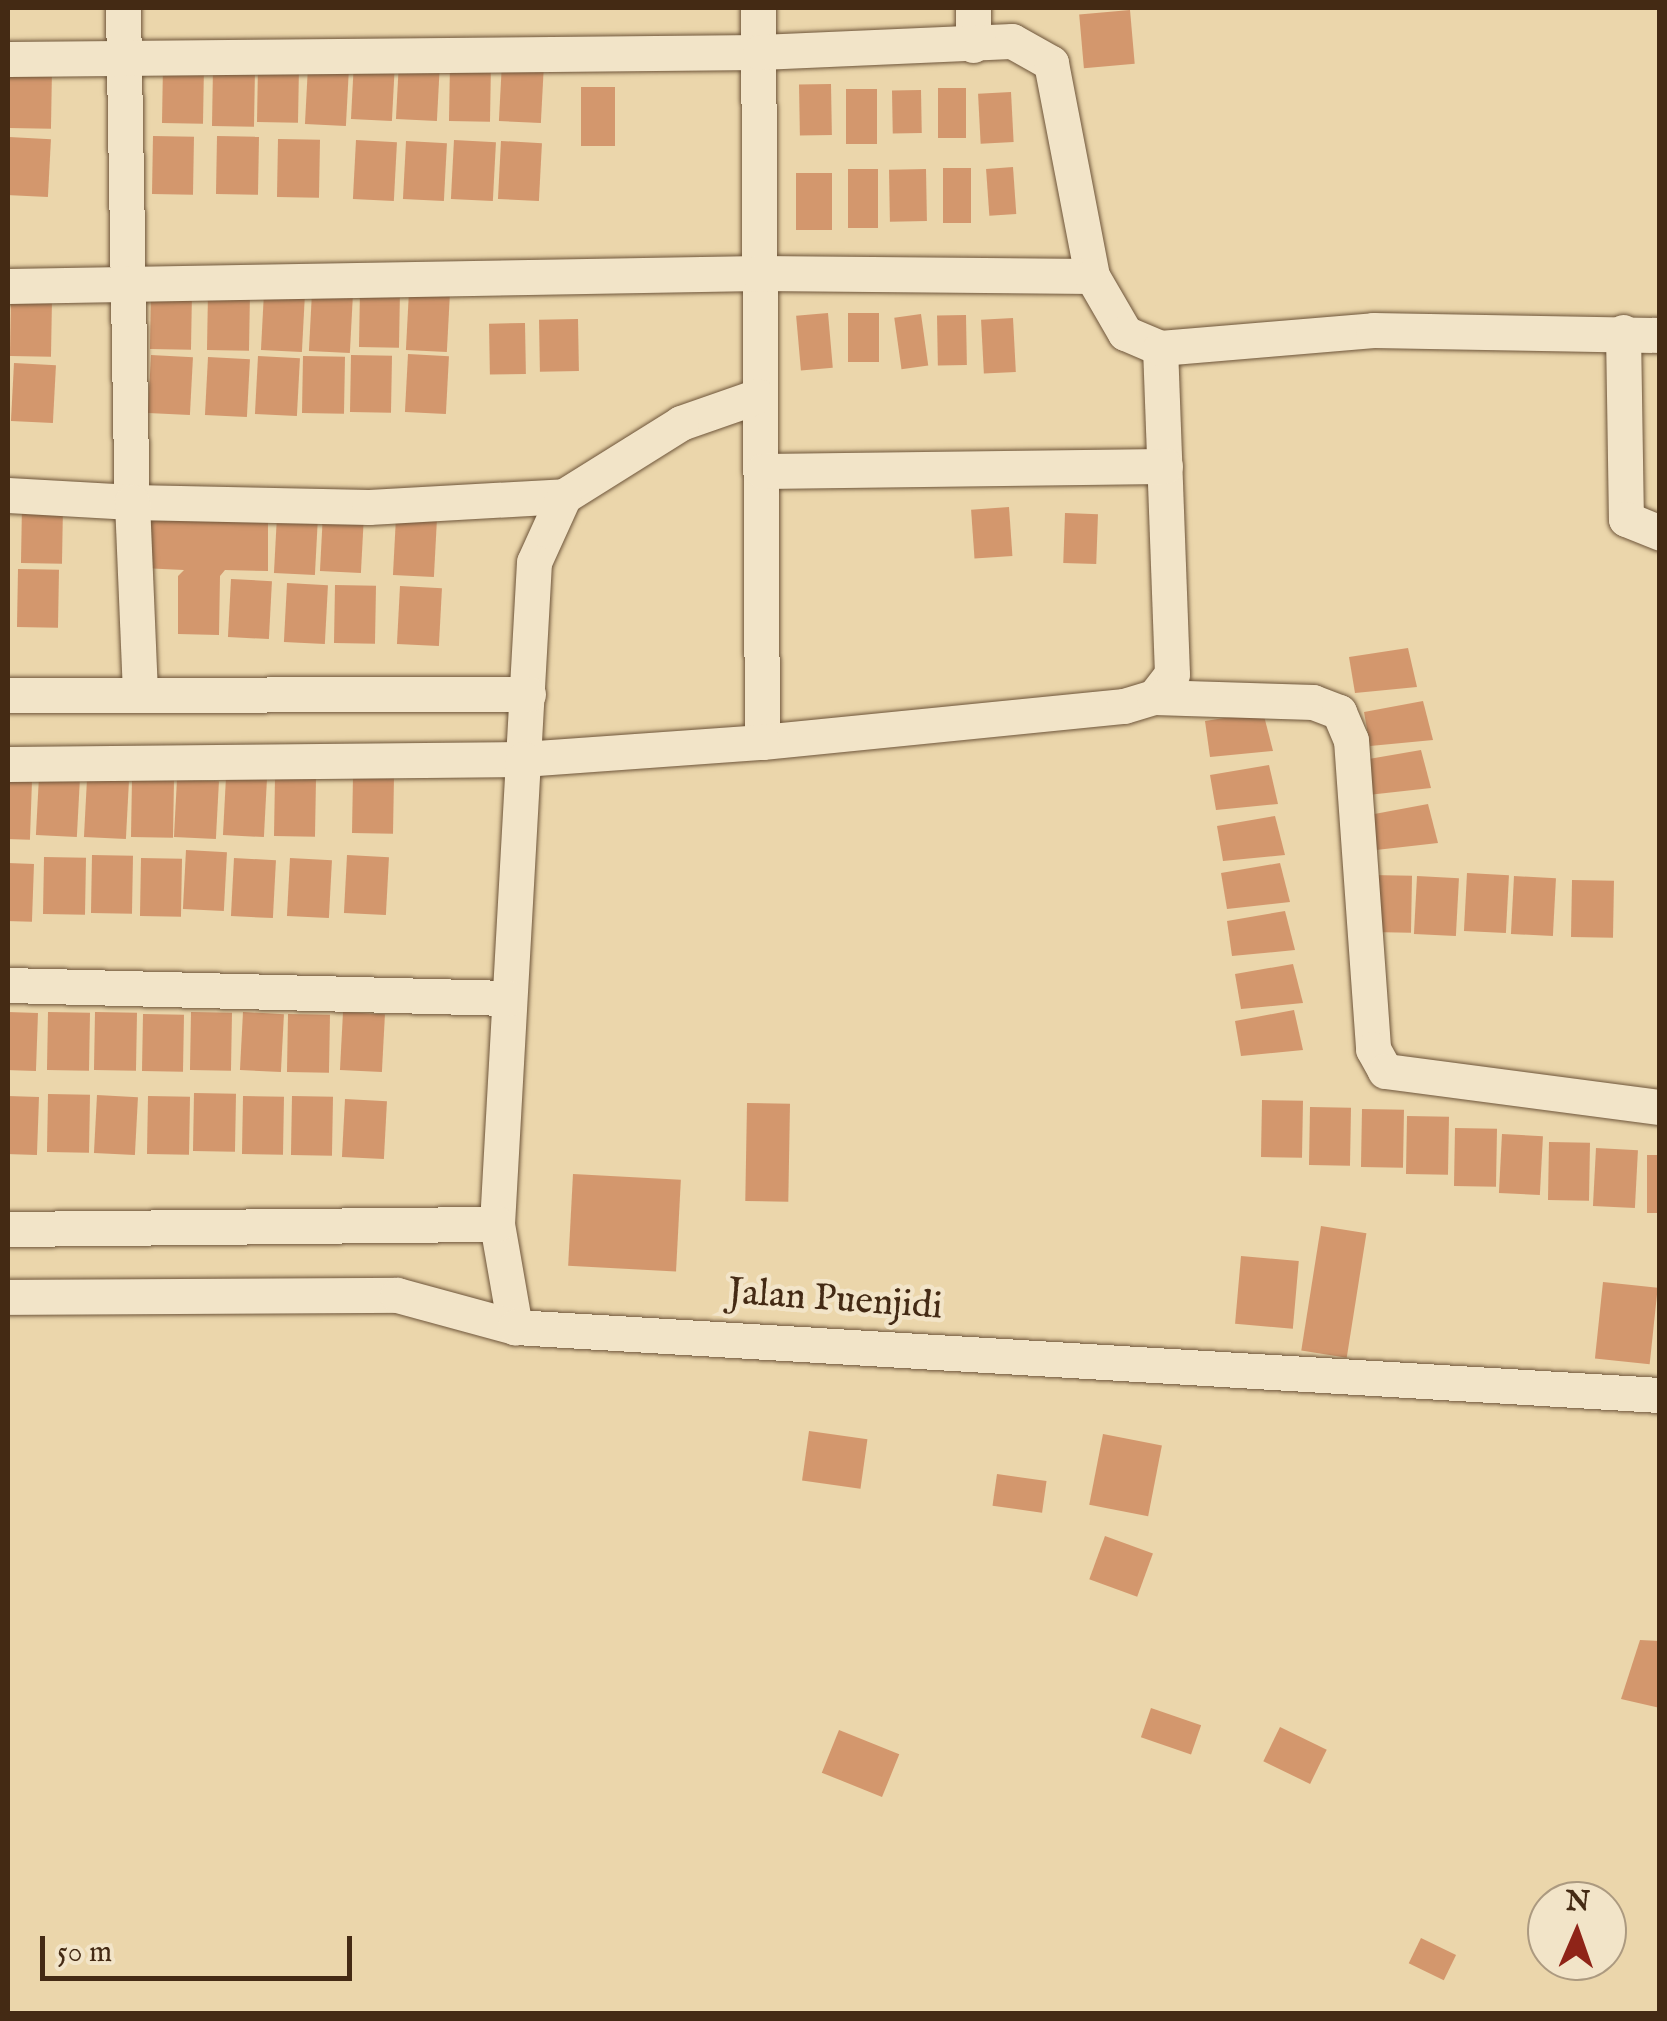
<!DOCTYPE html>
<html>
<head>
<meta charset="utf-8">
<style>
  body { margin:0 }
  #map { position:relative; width:1667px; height:2021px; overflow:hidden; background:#ebd6ab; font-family:"IM FELL English",serif }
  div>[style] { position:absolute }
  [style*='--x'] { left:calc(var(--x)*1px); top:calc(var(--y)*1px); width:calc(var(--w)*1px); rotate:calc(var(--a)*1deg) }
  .building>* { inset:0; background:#d3976d; transform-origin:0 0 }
  .roads { filter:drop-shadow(0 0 2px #6e553a) drop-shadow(0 0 2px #6e553a) }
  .street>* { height:35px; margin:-17.5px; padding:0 17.5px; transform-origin:17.5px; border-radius:17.5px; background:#f2e4c8 }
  span { translate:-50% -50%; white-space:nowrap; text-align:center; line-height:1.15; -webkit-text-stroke:9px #f2e4c8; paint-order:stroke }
  .street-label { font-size:38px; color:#442a14 }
  .frame { position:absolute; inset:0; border:10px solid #442a14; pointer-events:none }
  .north { position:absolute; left:1527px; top:1881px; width:100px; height:100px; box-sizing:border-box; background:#f2e4c8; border:2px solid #ac9a80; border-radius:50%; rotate:2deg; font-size:28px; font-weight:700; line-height:40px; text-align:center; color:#442a14 }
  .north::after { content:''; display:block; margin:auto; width:35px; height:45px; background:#8f2418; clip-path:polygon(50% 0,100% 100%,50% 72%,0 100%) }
  .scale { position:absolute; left:40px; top:1936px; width:312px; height:45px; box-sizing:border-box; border:5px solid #442a14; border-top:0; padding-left:12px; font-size:30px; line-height:35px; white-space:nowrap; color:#442a14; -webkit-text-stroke:8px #f2e4c8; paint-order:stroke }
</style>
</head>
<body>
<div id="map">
  <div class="building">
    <i style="left:1130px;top:10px;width:54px;height:51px;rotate:85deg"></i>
    <i style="left:354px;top:61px;width:41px;height:58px;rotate:3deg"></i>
    <i style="left:399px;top:61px;width:41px;height:58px;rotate:3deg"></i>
    <i style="left:502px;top:62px;width:42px;height:59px;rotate:3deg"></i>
    <i style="left:450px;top:63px;width:41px;height:58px;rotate:1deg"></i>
    <i style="left:163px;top:65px;width:41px;height:58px;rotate:1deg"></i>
    <i style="left:258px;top:65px;width:41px;height:57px;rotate:1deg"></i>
    <i style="left:308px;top:66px;width:41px;height:58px;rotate:3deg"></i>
    <i style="left:213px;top:68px;width:42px;height:58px;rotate:1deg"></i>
    <i style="left:10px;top:69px;width:42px;height:59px;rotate:1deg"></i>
    <i style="left:831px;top:84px;width:51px;height:32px;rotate:89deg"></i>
    <i style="left:581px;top:87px;width:34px;height:59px"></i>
    <i style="left:938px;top:88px;width:28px;height:50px"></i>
    <i style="left:846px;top:89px;width:31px;height:55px"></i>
    <i style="left:921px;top:90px;width:43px;height:29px;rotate:89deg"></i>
    <i style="left:1011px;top:92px;width:50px;height:33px;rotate:87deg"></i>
    <i style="left:153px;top:136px;width:41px;height:58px;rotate:1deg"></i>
    <i style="left:217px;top:136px;width:42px;height:58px;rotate:1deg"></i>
    <i style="left:9px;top:137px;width:42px;height:58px;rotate:3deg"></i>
    <i style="left:278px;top:139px;width:42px;height:58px;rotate:1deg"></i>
    <i style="left:356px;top:140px;width:41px;height:59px;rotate:3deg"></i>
    <i style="left:454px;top:140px;width:42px;height:59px;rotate:3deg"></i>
    <i style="left:406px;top:141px;width:41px;height:58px;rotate:3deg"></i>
    <i style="left:501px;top:141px;width:41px;height:58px;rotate:3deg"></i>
    <i style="left:1013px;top:167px;width:47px;height:27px;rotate:86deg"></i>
    <i style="left:943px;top:168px;width:28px;height:55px"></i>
    <i style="left:848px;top:169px;width:30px;height:59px"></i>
    <i style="left:926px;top:169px;width:52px;height:37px;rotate:89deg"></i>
    <i style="left:796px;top:173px;width:36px;height:57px"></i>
    <i style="left:360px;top:289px;width:40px;height:58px;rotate:1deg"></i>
    <i style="left:151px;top:291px;width:41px;height:58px;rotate:1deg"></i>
    <i style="left:409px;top:291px;width:41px;height:59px;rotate:3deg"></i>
    <i style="left:208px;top:292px;width:42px;height:58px;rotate:1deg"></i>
    <i style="left:264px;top:292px;width:41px;height:58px;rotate:3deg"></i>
    <i style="left:312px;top:292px;width:41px;height:59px;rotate:3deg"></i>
    <i style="left:11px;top:298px;width:41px;height:58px;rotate:1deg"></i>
    <i style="left:828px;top:313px;width:55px;height:32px;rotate:85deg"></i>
    <i style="left:848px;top:313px;width:31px;height:49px"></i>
    <i style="left:921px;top:314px;width:52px;height:27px;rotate:82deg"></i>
    <i style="left:966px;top:315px;width:50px;height:29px;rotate:89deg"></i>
    <i style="left:1013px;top:318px;width:54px;height:32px;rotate:87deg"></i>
    <i style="left:578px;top:319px;width:52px;height:39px;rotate:89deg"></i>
    <i style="left:525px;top:323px;width:51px;height:36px;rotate:89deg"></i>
    <i style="left:408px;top:354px;width:41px;height:58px;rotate:3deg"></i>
    <i style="left:151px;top:355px;width:42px;height:58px;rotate:3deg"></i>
    <i style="left:351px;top:355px;width:41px;height:57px;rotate:1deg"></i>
    <i style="left:258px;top:356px;width:42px;height:58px;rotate:3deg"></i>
    <i style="left:303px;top:356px;width:42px;height:57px;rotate:1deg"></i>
    <i style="left:208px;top:357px;width:42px;height:58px;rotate:3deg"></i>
    <i style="left:14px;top:363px;width:42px;height:58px;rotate:3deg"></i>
    <i style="left:22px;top:505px;width:41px;height:58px;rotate:1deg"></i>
    <i style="left:1009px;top:507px;width:49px;height:38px;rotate:86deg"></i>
    <i style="clip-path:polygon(142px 511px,268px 514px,268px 571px,225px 570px,220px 576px,219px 635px,178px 634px,178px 576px,184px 570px,141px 568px)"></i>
    <i style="left:323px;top:513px;width:41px;height:58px;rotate:3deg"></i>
    <i style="left:1065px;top:513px;width:33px;height:50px;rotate:2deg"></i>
    <i style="left:277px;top:515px;width:41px;height:58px;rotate:3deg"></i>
    <i style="left:396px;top:517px;width:41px;height:58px;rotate:3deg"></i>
    <i style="left:18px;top:569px;width:41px;height:58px;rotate:1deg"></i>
    <i style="left:231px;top:579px;width:41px;height:58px;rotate:3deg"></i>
    <i style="left:287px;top:583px;width:41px;height:59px;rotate:3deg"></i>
    <i style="left:335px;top:585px;width:41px;height:58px;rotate:1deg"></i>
    <i style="left:400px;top:586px;width:42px;height:58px;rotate:3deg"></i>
    <i style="clip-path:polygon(1408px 648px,1417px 687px,1355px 693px,1349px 657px)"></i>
    <i style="clip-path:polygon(1423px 701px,1433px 740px,1370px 746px,1364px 712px)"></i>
    <i style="clip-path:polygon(1263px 712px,1273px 751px,1210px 757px,1205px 721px)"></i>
    <i style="clip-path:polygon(1421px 750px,1431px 788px,1368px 795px,1363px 760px)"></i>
    <i style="clip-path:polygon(1269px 765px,1278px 804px,1216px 810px,1210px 775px)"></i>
    <i style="left:39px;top:776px;width:41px;height:59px;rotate:3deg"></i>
    <i style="left:353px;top:776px;width:41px;height:57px;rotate:1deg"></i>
    <i style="left:226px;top:777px;width:41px;height:58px;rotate:3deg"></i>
    <i style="left:275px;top:778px;width:41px;height:58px;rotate:1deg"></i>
    <i style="left:87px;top:779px;width:42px;height:58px;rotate:3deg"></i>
    <i style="left:132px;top:779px;width:42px;height:58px;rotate:1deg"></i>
    <i style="left:177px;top:779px;width:42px;height:58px;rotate:3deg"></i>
    <i style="left:8px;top:780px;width:24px;height:59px;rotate:2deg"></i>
    <i style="clip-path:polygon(1428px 804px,1438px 843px,1376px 850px,1369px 815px)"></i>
    <i style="clip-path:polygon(1275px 816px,1285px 855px,1223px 861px,1217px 826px)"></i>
    <i style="left:186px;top:850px;width:41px;height:59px;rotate:3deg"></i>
    <i style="left:92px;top:855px;width:41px;height:58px;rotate:1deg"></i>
    <i style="left:347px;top:855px;width:42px;height:58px;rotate:3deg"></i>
    <i style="left:44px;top:857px;width:42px;height:57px;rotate:1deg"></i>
    <i style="left:141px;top:858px;width:41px;height:58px;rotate:1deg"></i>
    <i style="left:234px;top:858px;width:42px;height:58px;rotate:3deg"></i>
    <i style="left:290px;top:858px;width:42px;height:58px;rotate:3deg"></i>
    <i style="left:8px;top:863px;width:26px;height:58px;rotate:2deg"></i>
    <i style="clip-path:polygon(1280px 863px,1290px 902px,1227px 909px,1221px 873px)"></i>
    <i style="left:1467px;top:873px;width:42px;height:58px;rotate:3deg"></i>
    <i style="left:1371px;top:875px;width:41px;height:57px;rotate:1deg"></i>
    <i style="left:1417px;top:876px;width:42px;height:58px;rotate:3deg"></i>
    <i style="left:1514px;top:876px;width:42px;height:58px;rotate:3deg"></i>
    <i style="left:1572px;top:880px;width:42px;height:57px;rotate:1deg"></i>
    <i style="clip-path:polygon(1285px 911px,1295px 950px,1232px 956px,1227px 921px)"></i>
    <i style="clip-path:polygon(1293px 964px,1303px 1003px,1241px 1009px,1235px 974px)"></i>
    <i style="clip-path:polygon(1294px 1010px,1303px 1050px,1241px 1056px,1235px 1021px)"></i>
    <i style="left:8px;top:1012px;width:30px;height:58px;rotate:2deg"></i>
    <i style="left:48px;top:1012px;width:42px;height:58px;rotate:1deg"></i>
    <i style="left:95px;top:1012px;width:42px;height:58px;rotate:1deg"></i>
    <i style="left:191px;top:1012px;width:41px;height:58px;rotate:1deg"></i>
    <i style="left:243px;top:1012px;width:41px;height:58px;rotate:3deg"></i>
    <i style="left:343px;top:1012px;width:42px;height:58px;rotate:3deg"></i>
    <i style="left:143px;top:1014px;width:41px;height:57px;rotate:1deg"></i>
    <i style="left:288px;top:1014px;width:42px;height:58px;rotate:1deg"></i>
    <i style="left:194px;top:1093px;width:42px;height:58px;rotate:1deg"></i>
    <i style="left:48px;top:1094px;width:42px;height:58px;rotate:1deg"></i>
    <i style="left:97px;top:1095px;width:41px;height:58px;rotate:3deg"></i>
    <i style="left:8px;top:1096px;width:31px;height:58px;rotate:2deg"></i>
    <i style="left:148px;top:1096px;width:42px;height:58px;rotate:1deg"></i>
    <i style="left:243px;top:1096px;width:41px;height:58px;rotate:1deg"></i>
    <i style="left:292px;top:1096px;width:41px;height:59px;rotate:1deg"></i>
    <i style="left:345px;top:1099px;width:42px;height:58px;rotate:3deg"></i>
    <i style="left:1262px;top:1100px;width:41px;height:57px;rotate:1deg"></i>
    <i style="left:747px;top:1103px;width:43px;height:98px;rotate:1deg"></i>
    <i style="left:1310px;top:1107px;width:41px;height:58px;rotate:1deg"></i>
    <i style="left:1362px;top:1109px;width:42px;height:58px;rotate:1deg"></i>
    <i style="left:1407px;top:1116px;width:42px;height:58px;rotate:1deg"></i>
    <i style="left:1455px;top:1128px;width:42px;height:58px;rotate:1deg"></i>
    <i style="left:1502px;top:1134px;width:41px;height:59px;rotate:3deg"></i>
    <i style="left:1549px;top:1142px;width:41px;height:58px;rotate:1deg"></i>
    <i style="left:1596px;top:1148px;width:42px;height:58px;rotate:3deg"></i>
    <i style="left:1647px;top:1155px;width:13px;height:58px"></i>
    <i style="left:573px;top:1174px;width:108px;height:92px;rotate:3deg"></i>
    <i style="left:1321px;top:1226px;width:46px;height:126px;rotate:9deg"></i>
    <i style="left:1241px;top:1256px;width:58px;height:68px;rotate:5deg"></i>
    <i style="left:1603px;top:1282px;width:55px;height:77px;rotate:6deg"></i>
    <i style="left:809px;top:1431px;width:59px;height:50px;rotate:8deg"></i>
    <i style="left:1103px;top:1434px;width:60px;height:72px;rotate:11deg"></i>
    <i style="left:997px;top:1474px;width:50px;height:32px;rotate:8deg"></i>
    <i style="left:1105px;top:1536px;width:51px;height:46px;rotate:20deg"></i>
    <i style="clip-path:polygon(1640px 1640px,1660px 1641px,1660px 1708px,1621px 1699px)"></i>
    <i style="left:1151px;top:1708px;width:53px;height:31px;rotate:19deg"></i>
    <i style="left:1280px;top:1727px;width:52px;height:38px;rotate:26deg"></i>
    <i style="left:839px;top:1730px;width:65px;height:46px;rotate:22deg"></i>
    <i style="left:1421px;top:1938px;width:39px;height:28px;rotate:26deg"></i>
  </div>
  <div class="roads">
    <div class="street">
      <i style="--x:123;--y:8;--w:494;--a:89"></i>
      <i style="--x:132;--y:502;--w:237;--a:1.2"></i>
      <i style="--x:369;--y:507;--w:195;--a:-3.2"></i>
      <i style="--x:758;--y:8;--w:734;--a:89.69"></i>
      <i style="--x:762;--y:742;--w:364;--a:-5.7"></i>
      <i style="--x:1124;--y:706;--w:31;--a:-17"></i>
      <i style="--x:1154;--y:697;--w:29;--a:-52"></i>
      <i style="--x:1172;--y:674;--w:326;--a:-92.1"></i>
      <i style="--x:973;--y:45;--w:37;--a:-90"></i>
      <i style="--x:8;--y:59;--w:752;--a:-0.53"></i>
      <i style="--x:760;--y:52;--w:252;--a:-2.5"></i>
      <i style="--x:1012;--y:41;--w:45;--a:29.4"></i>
      <i style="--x:1051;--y:63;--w:217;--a:79.1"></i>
      <i style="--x:8;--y:286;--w:751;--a:-0.99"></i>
      <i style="--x:759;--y:273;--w:333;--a:0.5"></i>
      <i style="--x:1092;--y:276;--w:66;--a:59.9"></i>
      <i style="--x:1125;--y:333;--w:38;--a:23"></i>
      <i style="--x:1160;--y:348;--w:214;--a:-4.8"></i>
      <i style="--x:1373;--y:330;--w:287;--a:1"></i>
      <i style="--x:1623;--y:332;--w:187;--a:89.1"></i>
      <i style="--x:1626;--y:519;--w:37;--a:22"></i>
      <i style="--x:758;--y:396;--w:82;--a:160.7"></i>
      <i style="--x:681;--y:423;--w:138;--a:148"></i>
      <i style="--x:564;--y:496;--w:72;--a:114.4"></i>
      <i style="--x:534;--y:562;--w:197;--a:93.2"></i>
      <i style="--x:523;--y:759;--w:240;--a:-4.1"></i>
      <i style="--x:762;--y:471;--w:403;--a:-0.7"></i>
      <i style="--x:8;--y:495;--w:124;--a:3.2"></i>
      <i style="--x:132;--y:502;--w:192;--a:87.6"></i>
      <i style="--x:8;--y:695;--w:520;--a:-0.11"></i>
      <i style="--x:1154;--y:697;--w:159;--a:1.8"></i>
      <i style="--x:1313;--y:702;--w:28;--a:21"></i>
      <i style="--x:1339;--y:712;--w:30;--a:67"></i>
      <i style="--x:1351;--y:740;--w:310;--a:85.9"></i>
      <i style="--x:1373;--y:1049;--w:25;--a:61"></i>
      <i style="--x:1385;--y:1071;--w:277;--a:7.5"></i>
      <i style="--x:8;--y:764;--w:515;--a:-0.56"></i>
      <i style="--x:523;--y:759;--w:466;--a:93.2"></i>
      <i style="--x:497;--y:1224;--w:105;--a:80.1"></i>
      <i style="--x:8;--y:985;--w:500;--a:1.49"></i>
      <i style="--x:8;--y:1229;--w:489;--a:-0.6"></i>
      <i style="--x:8;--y:1297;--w:389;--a:-0.3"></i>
      <i style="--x:397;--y:1295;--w:122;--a:15.2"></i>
      <i style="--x:515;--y:1327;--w:1147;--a:3.4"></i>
    </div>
  </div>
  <div class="street-label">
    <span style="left:835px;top:1301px;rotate:4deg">Jalan Puenjidi</span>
  </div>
  <div class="frame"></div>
  <div class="north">N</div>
  <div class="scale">50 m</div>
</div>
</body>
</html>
